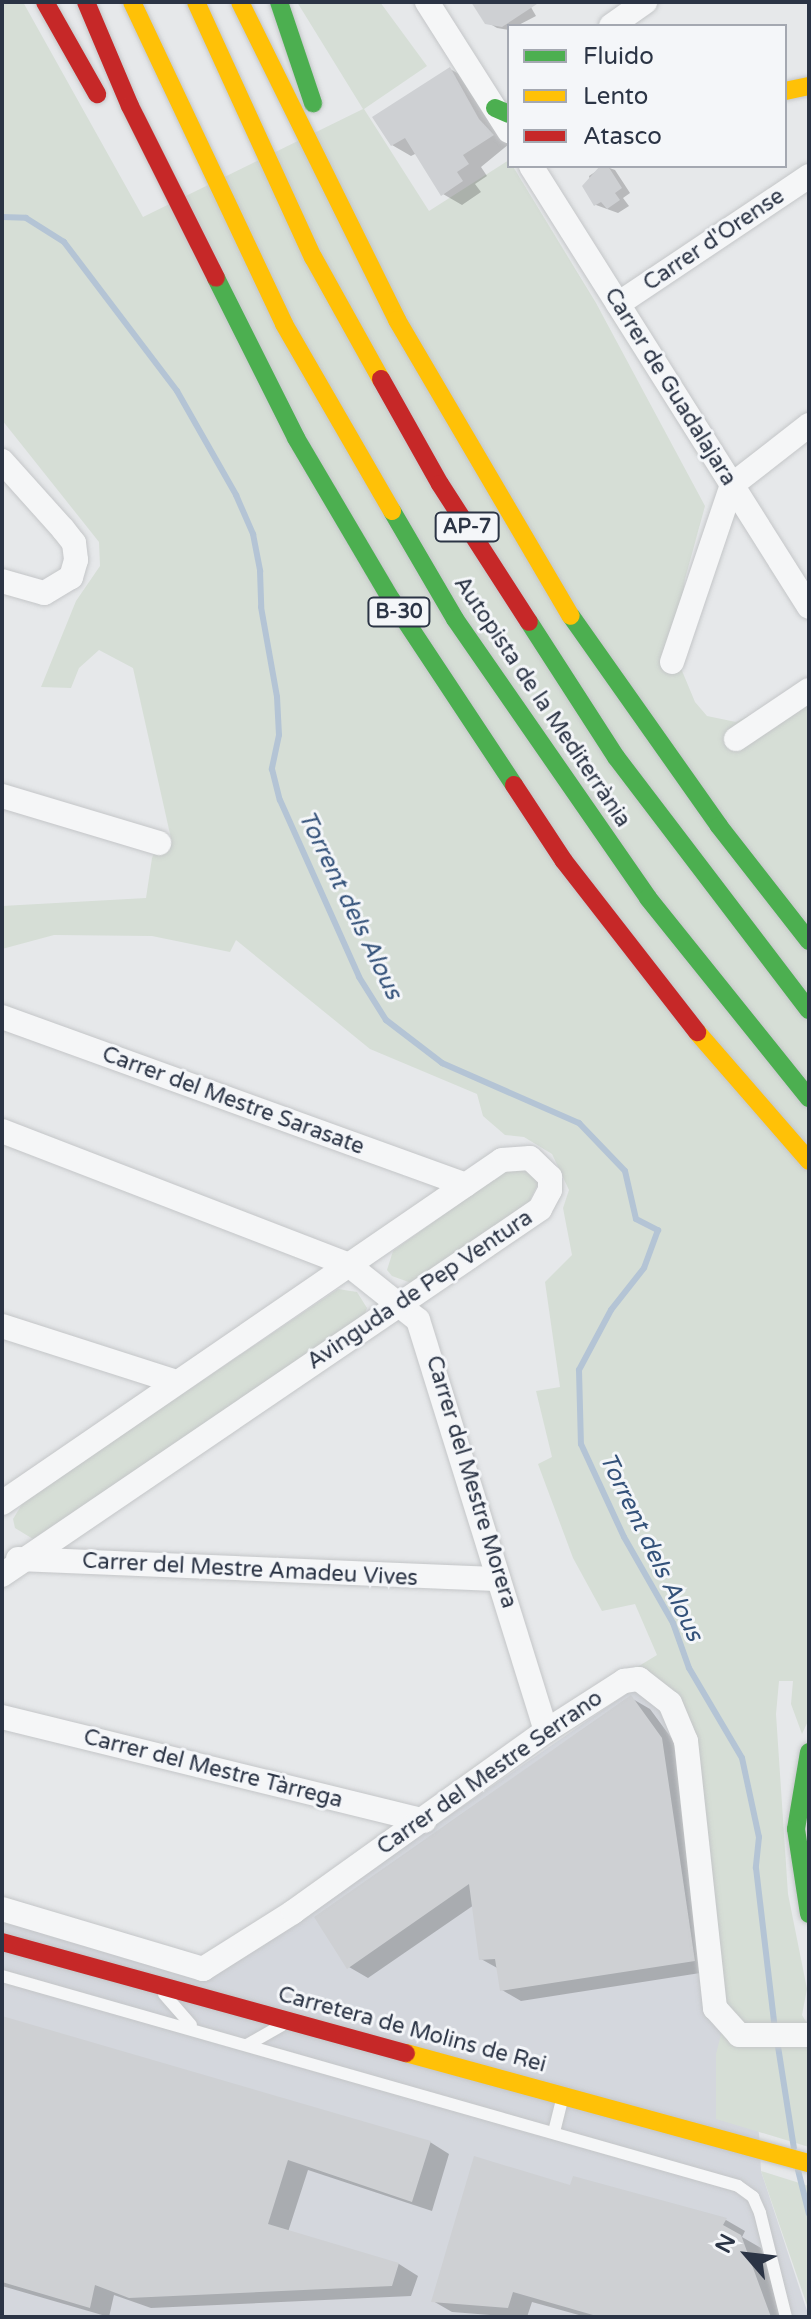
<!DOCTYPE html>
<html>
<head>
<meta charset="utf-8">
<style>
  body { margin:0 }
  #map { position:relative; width:811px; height:2319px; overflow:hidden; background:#e6e8ea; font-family:"Varela Round",sans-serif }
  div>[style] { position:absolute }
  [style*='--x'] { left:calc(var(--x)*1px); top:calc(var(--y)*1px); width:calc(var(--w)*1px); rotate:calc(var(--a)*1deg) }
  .built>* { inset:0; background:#d4d7dd }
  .green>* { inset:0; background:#d6ded6 }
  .shadow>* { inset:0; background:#0003 }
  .stream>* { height:6px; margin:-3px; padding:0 3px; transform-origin:3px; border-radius:3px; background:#b4c4d5 }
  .building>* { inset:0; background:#ced0d3 }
  .roads { filter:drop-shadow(0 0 2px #c4c6c8) drop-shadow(0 0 2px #c4c6c8) }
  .lane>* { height:12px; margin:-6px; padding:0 6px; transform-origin:6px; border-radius:6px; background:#f5f6f7 }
  .street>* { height:24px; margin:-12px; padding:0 12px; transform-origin:12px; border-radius:12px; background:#f5f6f7 }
  .fast>* { height:18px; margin:-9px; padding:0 9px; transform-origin:9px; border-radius:9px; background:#4caf50 }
  .slow>* { height:18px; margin:-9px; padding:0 9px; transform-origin:9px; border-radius:9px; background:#ffc107 }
  .jam>* { height:18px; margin:-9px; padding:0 9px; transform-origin:9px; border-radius:9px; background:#c62828 }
  span { translate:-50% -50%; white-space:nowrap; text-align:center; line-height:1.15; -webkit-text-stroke:6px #f4f6f9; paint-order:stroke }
  .shield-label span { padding:2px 6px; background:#f4f6f9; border:2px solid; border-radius:6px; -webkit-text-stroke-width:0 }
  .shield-label { font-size:20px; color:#2b3445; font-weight:700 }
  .street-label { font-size:22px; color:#2b3445 }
  .water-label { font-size:24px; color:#34527a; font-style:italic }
  .frame { position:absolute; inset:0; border:4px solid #2b3445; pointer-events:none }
  .legend { position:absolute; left:507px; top:24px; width:280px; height:144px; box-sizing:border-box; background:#f4f6f9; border:2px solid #a4a8b1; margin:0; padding:10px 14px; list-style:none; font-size:24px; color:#2b3445 }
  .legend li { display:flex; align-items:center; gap:16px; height:40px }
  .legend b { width:40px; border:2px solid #a4a8b1 }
  .north { position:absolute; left:707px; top:2215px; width:80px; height:80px; -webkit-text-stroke:6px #f4f6f9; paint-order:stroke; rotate:298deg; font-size:22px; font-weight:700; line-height:32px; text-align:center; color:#2b3445 }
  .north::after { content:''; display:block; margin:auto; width:28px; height:36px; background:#2b3445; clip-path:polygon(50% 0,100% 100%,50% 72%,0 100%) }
</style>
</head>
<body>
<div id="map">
  <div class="built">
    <i style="clip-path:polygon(651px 1677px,668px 1688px,759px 2134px,761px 2171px,809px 2317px,2px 2317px,2px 1920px,207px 1974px,303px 1916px)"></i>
  </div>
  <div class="green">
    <i style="clip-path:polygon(2px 2px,23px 2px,143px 217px,363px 109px,297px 2px,380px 2px,427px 66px,364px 109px,429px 211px,509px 160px,596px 303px,705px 506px,685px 579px,675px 654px,695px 702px,707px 716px,736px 722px,809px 685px,809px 1719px,802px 1734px,791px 1704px,793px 1681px,779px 1681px,776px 1714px,788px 1894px,807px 1989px,802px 2015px,809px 2027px,809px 2147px,716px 2119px,716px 2054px,727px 2011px,693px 1748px,634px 1669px,657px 1655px,635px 1604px,602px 1611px,573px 1558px,538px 1464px,552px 1457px,536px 1391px,560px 1387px,545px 1282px,572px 1255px,563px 1208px,569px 1190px,552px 1154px,524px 1137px,505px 1135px,483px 1116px,477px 1094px,370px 1049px,236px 940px,230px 952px,152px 936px,54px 935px,2px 949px,2px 906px,146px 898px,152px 858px,159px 843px,172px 843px,133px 668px,99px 650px,79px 668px,71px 688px,41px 687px,76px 601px,100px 566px,99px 542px,2px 420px)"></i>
    <i style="clip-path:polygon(510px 1167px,525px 1168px,539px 1182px,526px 1208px,414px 1284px,392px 1276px,387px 1270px,393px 1251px)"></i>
    <i style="clip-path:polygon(338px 1289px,357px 1292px,367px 1308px,364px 1317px,33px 1539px,15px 1528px,13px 1519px,24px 1501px)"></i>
    <i style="clip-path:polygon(761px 2171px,809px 2186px,809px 2311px)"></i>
  </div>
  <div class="shadow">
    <i style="clip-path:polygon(479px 2px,528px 2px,536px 16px,509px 30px,497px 28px,487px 22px)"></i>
    <i style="clip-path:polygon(450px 69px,470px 80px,509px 144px,481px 167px,487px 176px,475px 184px,481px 192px,462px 205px,443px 194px,417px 153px,411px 156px,392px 145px)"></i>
    <i style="clip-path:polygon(604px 166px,615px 170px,630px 193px,623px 198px,629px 206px,618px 213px,596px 205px,589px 176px)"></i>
    <i style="clip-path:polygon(631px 1698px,650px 1709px,681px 1751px,713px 1971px,521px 2001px,502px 1990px,499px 1969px,481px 1959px,474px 1905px,368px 1978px,349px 1967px)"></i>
    <i style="clip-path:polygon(2px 2019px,430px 2142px,449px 2154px,432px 2211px,308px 2170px,288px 2232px,399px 2264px,418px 2276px,411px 2296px,151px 2308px,114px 2295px,109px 2317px,2px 2286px)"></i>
    <i style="clip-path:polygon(574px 2179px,726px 2220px,745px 2231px,742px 2237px,761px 2248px,786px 2317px,586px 2317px,532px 2302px,527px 2317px,516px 2317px,452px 2312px,433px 2301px,572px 2188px)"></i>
  </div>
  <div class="stream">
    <i style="--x:2;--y:217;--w:24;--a:2"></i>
    <i style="--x:26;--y:218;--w:45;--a:32.3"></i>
    <i style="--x:64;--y:242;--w:187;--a:52.8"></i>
    <i style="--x:177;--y:391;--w:120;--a:60.4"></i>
    <i style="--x:236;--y:495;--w:43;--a:66.4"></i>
    <i style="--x:253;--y:534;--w:38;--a:79"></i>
    <i style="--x:260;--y:571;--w:36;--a:88"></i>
    <i style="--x:261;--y:607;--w:91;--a:79.9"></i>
    <i style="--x:277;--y:697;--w:38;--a:87"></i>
    <i style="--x:279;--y:735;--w:35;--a:102"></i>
    <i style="--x:272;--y:769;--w:32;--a:76"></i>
    <i style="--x:280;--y:800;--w:194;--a:65.9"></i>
    <i style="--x:359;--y:977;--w:51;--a:57.9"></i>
    <i style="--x:386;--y:1020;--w:71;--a:37.5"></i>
    <i style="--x:442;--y:1063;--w:150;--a:23.7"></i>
    <i style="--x:579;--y:1123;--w:66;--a:46.2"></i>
    <i style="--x:625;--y:1171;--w:49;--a:77.1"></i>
    <i style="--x:636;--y:1219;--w:25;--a:27"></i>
    <i style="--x:658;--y:1230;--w:40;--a:110.2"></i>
    <i style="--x:644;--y:1268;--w:53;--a:128.2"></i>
    <i style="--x:611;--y:1310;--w:68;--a:118.1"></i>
    <i style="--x:579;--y:1370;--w:74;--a:88.5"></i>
    <i style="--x:581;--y:1444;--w:102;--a:65.2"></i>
    <i style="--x:624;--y:1537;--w:99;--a:60.3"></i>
    <i style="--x:673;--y:1623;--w:48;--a:70.4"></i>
    <i style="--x:689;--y:1668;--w:104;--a:59.5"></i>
    <i style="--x:742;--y:1758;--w:81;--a:77.9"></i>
    <i style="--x:759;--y:1837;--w:31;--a:96"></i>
    <i style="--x:756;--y:1868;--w:162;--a:83.3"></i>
    <i style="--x:777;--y:2040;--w:109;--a:81.1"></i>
    <i style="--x:798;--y:2170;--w:45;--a:76"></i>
  </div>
  <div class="building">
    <i style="clip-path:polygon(471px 2px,540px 2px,502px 27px,485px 24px)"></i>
    <i style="clip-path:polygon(450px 67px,479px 119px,494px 135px,463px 155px,469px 164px,457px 172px,463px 181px,441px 196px,405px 138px,391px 146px,372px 117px)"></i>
    <i style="clip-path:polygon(600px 166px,608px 166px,622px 188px,615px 193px,620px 200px,607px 209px,601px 202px,594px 206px,582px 186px)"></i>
    <i style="clip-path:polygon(631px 1695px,662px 1738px,695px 1961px,500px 1991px,495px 1959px,479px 1960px,469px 1884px,347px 1969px,314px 1917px)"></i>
    <i style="clip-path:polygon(2px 2016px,431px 2141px,412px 2202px,288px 2160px,268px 2224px,399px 2263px,392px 2286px,129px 2298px,95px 2285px,90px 2308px,2px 2282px)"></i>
    <i style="clip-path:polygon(474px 2156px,570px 2185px,573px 2176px,727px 2218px,723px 2225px,741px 2235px,771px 2317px,600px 2317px,513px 2292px,508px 2308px,431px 2302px)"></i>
  </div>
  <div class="roads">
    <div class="lane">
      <i style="--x:2;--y:1976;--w:765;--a:15.92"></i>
      <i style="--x:738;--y:2186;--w:19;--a:36"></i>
      <i style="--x:753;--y:2197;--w:17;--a:66"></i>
      <i style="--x:760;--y:2213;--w:107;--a:76"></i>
      <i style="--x:164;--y:1994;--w:41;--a:48.9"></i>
      <i style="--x:247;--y:2045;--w:40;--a:-29.7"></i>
      <i style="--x:554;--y:2132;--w:36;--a:-76"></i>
    </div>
    <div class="street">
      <i style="--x:427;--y:2;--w:153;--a:57.6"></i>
      <i style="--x:611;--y:26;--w:42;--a:-35.2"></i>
      <i style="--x:531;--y:166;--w:521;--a:57.77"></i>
      <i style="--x:618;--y:304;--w:230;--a:-33.8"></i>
      <i style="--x:2;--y:461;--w:91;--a:48.1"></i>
      <i style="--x:63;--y:529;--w:18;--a:52"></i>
      <i style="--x:74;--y:543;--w:17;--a:83"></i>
      <i style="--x:76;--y:560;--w:18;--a:106"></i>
      <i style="--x:71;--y:577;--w:31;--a:149"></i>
      <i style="--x:44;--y:593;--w:44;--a:-164.1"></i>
      <i style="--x:672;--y:662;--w:187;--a:-71.3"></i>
      <i style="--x:732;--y:485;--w:98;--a:-37.9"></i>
      <i style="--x:736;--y:739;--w:88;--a:-33.9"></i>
      <i style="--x:2;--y:796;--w:164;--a:16.7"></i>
      <i style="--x:2;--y:1017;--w:493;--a:19.9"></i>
      <i style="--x:2;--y:1131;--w:372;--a:21.1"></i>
      <i style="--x:349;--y:1265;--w:88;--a:38.6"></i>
      <i style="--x:418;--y:1320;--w:430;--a:72.7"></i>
      <i style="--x:2;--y:1326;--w:183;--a:17.8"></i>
      <i style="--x:2;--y:1503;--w:606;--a:-34.45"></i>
      <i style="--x:502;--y:1160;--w:28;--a:-4"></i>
      <i style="--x:530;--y:1158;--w:28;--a:44"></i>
      <i style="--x:550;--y:1177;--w:13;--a:90"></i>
      <i style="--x:550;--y:1190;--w:21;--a:118"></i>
      <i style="--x:540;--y:1209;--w:651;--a:145.77"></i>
      <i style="--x:18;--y:1559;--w:481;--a:2.4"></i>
      <i style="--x:2;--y:1717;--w:435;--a:13.8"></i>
      <i style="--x:2;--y:1909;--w:210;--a:16.6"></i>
      <i style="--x:203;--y:1969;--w:107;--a:-32.3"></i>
      <i style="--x:293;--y:1912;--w:311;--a:-35.6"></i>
      <i style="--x:546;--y:1731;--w:93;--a:-32.7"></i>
      <i style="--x:624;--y:1681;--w:15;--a:-8"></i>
      <i style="--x:639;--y:1679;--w:39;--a:38"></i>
      <i style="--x:670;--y:1703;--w:41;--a:67.2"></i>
      <i style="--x:686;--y:1741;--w:269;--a:83.8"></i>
      <i style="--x:715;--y:2008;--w:36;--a:48"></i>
      <i style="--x:739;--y:2035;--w:70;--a:0"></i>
    </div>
    <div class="fast">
      <i style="--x:279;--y:2;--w:107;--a:71.4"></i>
      <i style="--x:495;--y:108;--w:15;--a:23"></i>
      <i style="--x:216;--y:278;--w:179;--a:63.4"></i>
      <i style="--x:296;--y:438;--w:187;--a:59.5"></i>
      <i style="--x:391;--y:599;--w:223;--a:56.5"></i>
      <i style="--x:392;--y:511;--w:125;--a:59.7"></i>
      <i style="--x:455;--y:619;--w:339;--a:55.3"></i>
      <i style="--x:648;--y:898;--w:257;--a:51.2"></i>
      <i style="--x:571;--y:616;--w:257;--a:54.8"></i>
      <i style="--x:719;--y:826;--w:146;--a:52"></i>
      <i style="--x:529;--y:622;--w:161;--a:57.2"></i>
      <i style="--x:616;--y:757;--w:318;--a:52.7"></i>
      <i style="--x:809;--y:1752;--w:78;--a:99.6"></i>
      <i style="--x:796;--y:1829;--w:86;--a:81.3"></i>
    </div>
    <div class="slow">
      <i style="--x:132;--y:2;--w:356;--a:64.7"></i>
      <i style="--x:284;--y:324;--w:216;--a:60"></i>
      <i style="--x:196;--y:2;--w:281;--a:65.4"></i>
      <i style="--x:313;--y:257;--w:140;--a:60.9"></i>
      <i style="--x:240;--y:2;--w:355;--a:63.7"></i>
      <i style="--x:397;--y:320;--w:343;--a:59.6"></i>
      <i style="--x:785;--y:91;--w:25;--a:-12"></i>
      <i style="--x:697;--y:1032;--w:171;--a:49"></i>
      <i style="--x:406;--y:2053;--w:418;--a:15.3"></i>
    </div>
    <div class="jam">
      <i style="--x:45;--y:2;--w:106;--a:60.5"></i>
      <i style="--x:86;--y:2;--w:113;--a:67.1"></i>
      <i style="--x:130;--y:106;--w:192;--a:63.4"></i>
      <i style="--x:381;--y:379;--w:120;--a:60.7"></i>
      <i style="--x:440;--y:484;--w:164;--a:57.2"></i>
      <i style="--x:514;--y:785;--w:91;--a:56.7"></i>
      <i style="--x:564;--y:861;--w:217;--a:52.1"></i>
      <i style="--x:2;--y:1942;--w:419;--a:15.4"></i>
    </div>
  </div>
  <div class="shield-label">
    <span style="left:467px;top:527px">AP-7</span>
    <span style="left:399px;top:612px">B-30</span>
  </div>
  <div class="street-label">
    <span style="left:714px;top:240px;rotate:-34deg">Carrer d'Orense</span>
    <span style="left:670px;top:387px;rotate:58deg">Carrer de Guadalajara</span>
    <span style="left:542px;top:702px;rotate:56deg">Autopista de la Mediterrània</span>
    <span style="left:233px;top:1101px;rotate:20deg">Carrer del Mestre Sarasate</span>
    <span style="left:420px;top:1290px;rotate:-34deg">Avinguda de Pep Ventura</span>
    <span style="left:471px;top:1482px;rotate:73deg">Carrer del Mestre Morera</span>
    <span style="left:250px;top:1570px;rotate:3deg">Carrer del Mestre Amadeu Vives</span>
    <span style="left:213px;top:1769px;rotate:14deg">Carrer del Mestre Tàrrega</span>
    <span style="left:490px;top:1773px;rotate:-35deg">Carrer del Mestre Serrano</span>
    <span style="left:412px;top:2030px;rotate:15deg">Carretera de Molins de Rei</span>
  </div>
  <div class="water-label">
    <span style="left:350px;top:905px;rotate:64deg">Torrent dels Alous</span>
    <span style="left:651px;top:1547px;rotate:64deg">Torrent dels Alous</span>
  </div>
  <div class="frame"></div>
  <ul class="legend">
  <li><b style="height:10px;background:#4caf50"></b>Fluido</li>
  <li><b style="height:10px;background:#ffc107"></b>Lento</li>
  <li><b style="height:10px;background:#c62828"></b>Atasco</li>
  </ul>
  <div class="north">N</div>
</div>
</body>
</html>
